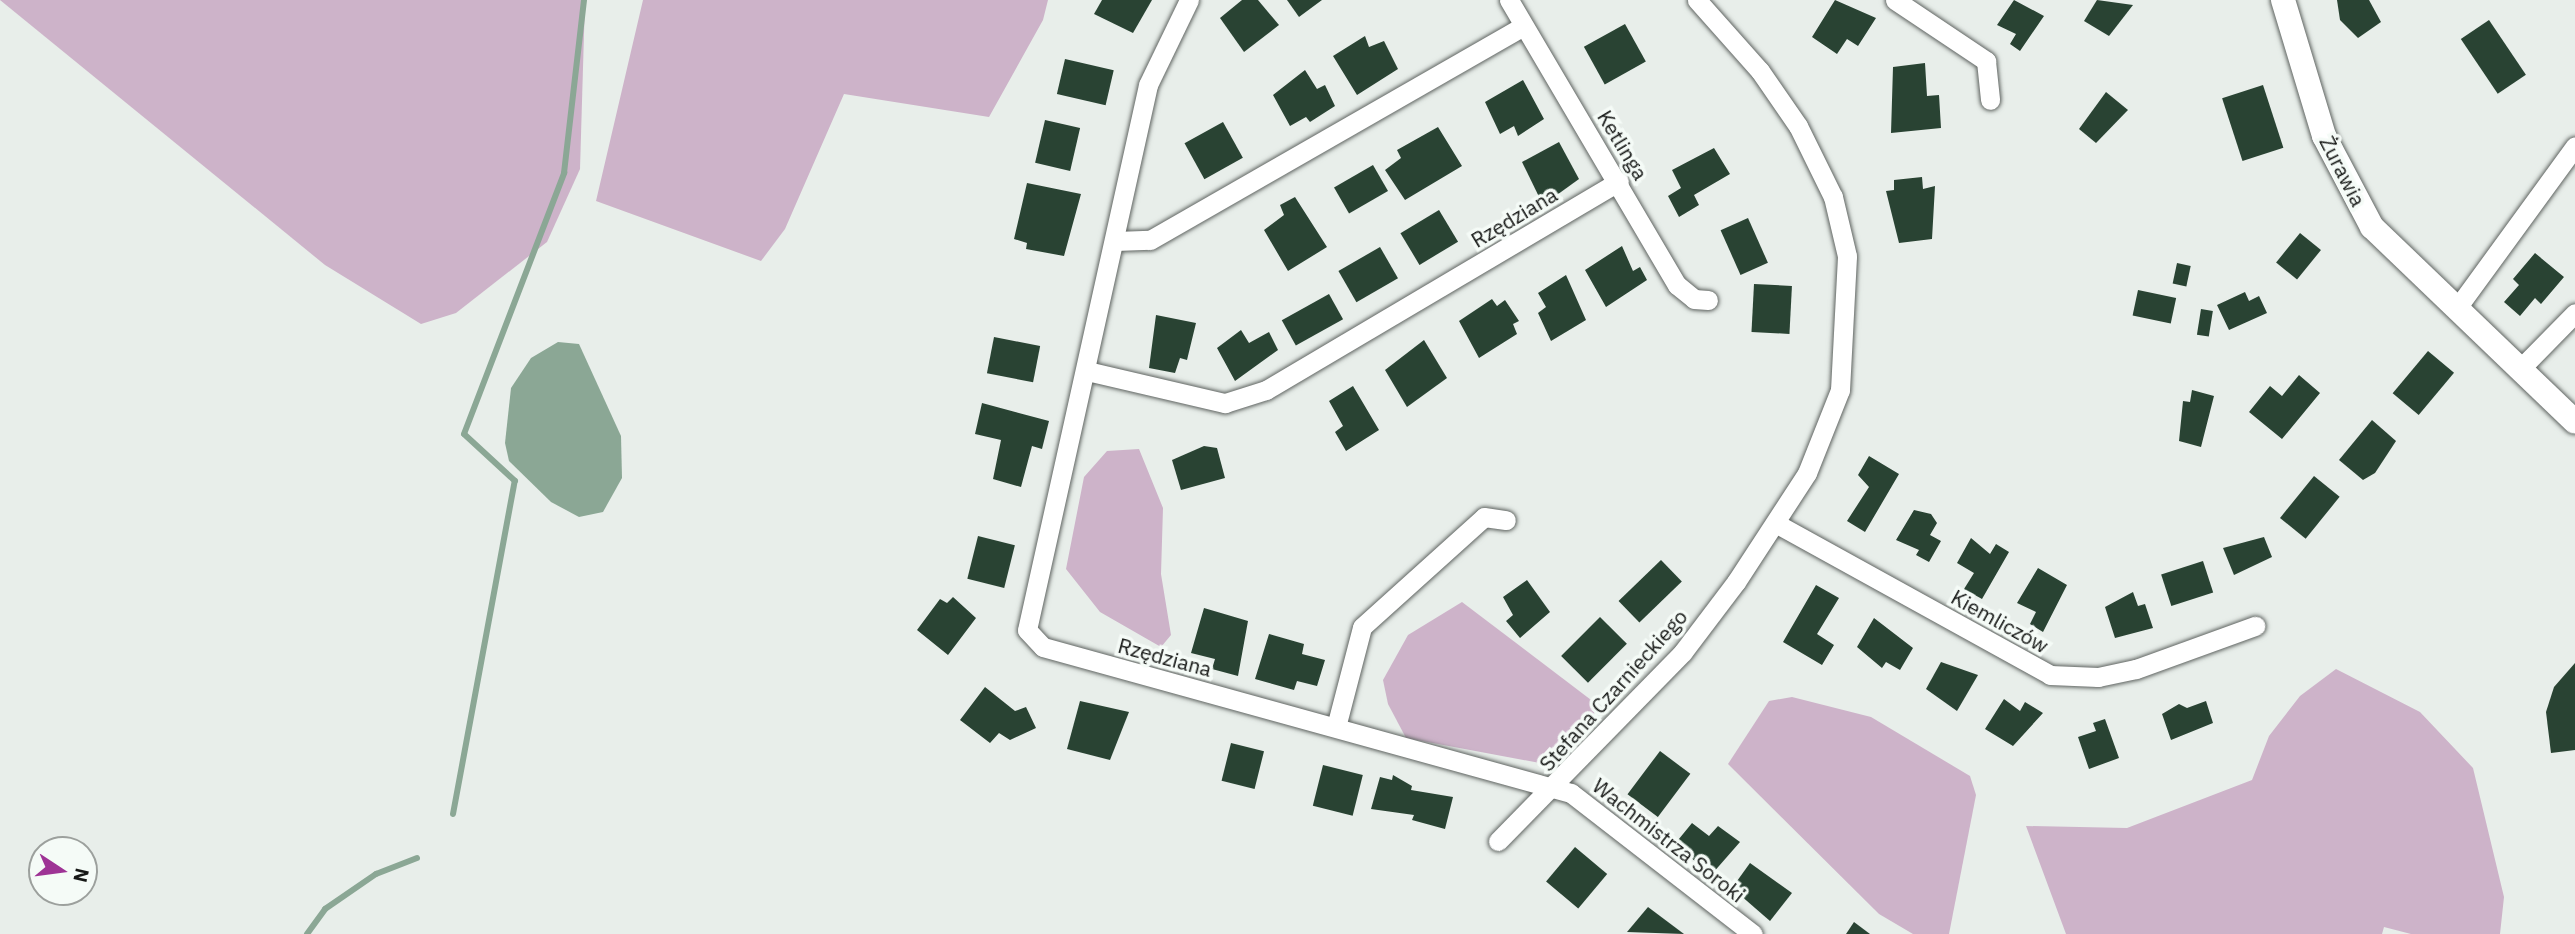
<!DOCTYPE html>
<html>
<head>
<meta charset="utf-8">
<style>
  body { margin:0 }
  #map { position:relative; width:2575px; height:934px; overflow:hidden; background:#e8eeea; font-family:"IBM Plex Sans",sans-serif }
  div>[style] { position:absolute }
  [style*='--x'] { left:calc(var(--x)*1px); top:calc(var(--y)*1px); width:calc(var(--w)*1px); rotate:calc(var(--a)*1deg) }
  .forest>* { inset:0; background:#cdb3c9 }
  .water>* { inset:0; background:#8ba795 }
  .stream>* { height:6px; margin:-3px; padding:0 3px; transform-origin:3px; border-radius:3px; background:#8ba795 }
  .building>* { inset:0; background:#294333; transform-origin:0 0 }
  .roads { filter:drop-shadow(0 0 2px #5f6461) drop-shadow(0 0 2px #5f6461) }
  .minor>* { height:19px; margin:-9.5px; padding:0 9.5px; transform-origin:9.5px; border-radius:9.5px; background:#fff }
  .tertiary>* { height:24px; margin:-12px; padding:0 12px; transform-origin:12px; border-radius:12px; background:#fff }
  span { translate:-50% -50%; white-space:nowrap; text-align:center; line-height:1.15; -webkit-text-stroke:7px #f5fbf7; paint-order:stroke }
  .street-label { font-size:21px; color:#161816 }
  .north { position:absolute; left:28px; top:836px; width:70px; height:70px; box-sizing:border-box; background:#f5fbf7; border:2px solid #9ca09d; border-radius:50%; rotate:103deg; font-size:19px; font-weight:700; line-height:28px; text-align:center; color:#161816 }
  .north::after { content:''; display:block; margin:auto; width:24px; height:32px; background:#9e3395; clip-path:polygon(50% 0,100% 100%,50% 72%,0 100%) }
</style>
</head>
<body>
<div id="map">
  <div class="forest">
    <i style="clip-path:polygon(0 0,585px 0,580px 169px,547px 242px,456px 313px,421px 324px,325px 265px)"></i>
    <i style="clip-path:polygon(643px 0,1048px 0,1043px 20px,989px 117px,844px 94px,785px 229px,761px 261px,596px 201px)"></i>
    <i style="clip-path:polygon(1139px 449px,1163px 508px,1161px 574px,1171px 635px,1161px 647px,1100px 612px,1066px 569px,1084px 477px,1107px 451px)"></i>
    <i style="clip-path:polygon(1462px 602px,1599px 706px,1556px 766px,1406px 738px,1388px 704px,1383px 680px,1408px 635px)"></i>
    <i style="clip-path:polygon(2336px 669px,2420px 712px,2473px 768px,2504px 897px,2500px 934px,2411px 934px,2384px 927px,2382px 934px,2066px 934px,2026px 826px,2127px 828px,2252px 780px,2269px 736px,2300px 696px)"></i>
    <i style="clip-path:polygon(1792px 697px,1871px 717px,1970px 776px,1976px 795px,1949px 934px,1913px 934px,1879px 914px,1728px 764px,1769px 701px)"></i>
  </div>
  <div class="water">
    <i style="clip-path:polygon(558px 342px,579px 344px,621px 436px,622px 478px,603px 512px,579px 517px,551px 502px,509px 461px,505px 443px,511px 388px,531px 358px)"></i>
  </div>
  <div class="stream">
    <i style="--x:453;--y:814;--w:339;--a:-79.5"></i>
    <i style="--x:515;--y:481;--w:69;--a:-137.3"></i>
    <i style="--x:464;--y:434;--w:280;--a:-69"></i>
    <i style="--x:564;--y:173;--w:174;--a:-83.4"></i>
    <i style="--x:307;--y:934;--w:31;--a:-54"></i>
    <i style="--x:325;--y:909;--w:62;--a:-34.5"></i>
    <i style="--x:376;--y:874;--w:44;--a:-21.3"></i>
  </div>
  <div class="building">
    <i style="clip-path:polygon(1102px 0,1152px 0,1133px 33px,1094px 14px)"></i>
    <i style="clip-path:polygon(1242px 0,1258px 0,1279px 25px,1244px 52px,1220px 18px)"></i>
    <i style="clip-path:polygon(1287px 0,1322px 0,1299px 17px)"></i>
    <i style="clip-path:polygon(1835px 0,1876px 18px,1858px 46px,1847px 39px,1837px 54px,1812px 37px)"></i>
    <i style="clip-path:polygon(2014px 0,2044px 16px,2020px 51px,2010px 44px,2016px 34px,1997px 25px)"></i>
    <i style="clip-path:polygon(2097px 0,2133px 5px,2109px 36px,2084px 21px)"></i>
    <i style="clip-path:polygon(2337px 0,2369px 0,2381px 22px,2358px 38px,2340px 20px)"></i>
    <i style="left:2489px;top:20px;width:66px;height:34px;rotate:56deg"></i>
    <i style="left:1625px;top:24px;width:43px;height:47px;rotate:61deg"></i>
    <i style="clip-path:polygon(1365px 36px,1369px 47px,1384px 41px,1398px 69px,1357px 95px,1333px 56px)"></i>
    <i style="left:1065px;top:59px;width:50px;height:36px;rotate:13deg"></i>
    <i style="clip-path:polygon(1925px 63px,1927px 96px,1939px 95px,1941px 128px,1891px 133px,1893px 67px)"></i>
    <i style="clip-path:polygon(1305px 70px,1317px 89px,1325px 85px,1335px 106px,1310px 122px,1306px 117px,1290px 126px,1273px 95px)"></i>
    <i style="clip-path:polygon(1523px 80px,1544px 119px,1518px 136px,1514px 126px,1500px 134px,1485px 102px)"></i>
    <i style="left:2263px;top:85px;width:66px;height:43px;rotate:72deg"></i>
    <i style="clip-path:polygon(2106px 92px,2128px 110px,2096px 143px,2079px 129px)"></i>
    <i style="left:1045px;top:120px;width:36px;height:44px;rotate:13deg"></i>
    <i style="left:1223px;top:122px;width:41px;height:44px;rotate:61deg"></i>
    <i style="clip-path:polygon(1438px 127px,1462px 166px,1405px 200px,1385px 170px,1401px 158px,1397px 150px)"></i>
    <i style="clip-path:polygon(1559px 142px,1579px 179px,1543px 205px,1522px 162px)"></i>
    <i style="clip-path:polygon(1714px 148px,1730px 174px,1694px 195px,1699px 205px,1679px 217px,1668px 196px,1681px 188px,1672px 170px)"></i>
    <i style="left:1373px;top:165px;width:30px;height:45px;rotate:60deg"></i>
    <i style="clip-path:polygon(1922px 177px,1923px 189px,1935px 186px,1932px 239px,1899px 243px,1886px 191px,1894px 190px,1894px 180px)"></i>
    <i style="clip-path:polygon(1027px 183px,1081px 194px,1064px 256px,1026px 249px,1027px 243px,1014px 239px)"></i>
    <i style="clip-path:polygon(1295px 197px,1327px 247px,1288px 271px,1264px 230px,1284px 215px,1280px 205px)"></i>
    <i style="left:1439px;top:210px;width:37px;height:45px;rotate:59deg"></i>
    <i style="left:1748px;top:218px;width:49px;height:30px;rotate:66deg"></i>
    <i style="left:2300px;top:233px;width:27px;height:38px;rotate:39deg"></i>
    <i style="clip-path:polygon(1622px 246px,1633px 271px,1640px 267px,1647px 280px,1606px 307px,1585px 270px)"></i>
    <i style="left:1380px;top:247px;width:36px;height:48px;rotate:60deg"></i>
    <i style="clip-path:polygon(2535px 253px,2564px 277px,2541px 304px,2535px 298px,2520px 316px,2504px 302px,2519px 285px,2513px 279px)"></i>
    <i style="left:2177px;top:263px;width:14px;height:21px;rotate:12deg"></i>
    <i style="clip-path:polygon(1566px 275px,1586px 320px,1551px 341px,1538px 313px,1546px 307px,1538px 293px)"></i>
    <i style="left:1754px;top:284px;width:38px;height:48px;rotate:3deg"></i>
    <i style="left:2138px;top:290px;width:39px;height:26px;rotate:12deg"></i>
    <i style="clip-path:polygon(2245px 292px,2249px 301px,2259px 296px,2267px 313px,2229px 330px,2217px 305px)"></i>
    <i style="left:1329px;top:294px;width:29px;height:54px;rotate:61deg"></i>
    <i style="clip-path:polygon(1492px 299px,1497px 306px,1505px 300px,1519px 321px,1513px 324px,1517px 334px,1479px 358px,1459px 321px)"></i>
    <i style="left:2201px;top:309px;width:12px;height:26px;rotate:9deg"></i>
    <i style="clip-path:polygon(1156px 315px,1196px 323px,1187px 360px,1180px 358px,1175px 373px,1149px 368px)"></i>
    <i style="clip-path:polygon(1241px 330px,1249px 343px,1269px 332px,1278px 350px,1235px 381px,1217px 348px)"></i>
    <i style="left:994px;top:337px;width:47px;height:37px;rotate:11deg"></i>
    <i style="clip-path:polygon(1424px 340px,1447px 378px,1407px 407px,1385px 370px)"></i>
    <i style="left:2428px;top:351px;width:34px;height:55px;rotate:40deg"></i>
    <i style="clip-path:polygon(2299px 375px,2320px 393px,2282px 439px,2249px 412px,2270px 386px,2282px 396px)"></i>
    <i style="clip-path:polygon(1353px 386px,1379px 430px,1346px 451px,1335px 432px,1343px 426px,1329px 401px)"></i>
    <i style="clip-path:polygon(2192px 390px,2214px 396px,2201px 447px,2179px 441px,2183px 401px,2190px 402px)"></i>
    <i style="clip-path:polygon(982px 403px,1049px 421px,1042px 449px,1032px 446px,1021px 487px,993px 479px,1001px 440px,975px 434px)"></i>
    <i style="clip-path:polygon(2372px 420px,2396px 441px,2375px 473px,2363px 480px,2339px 460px)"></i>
    <i style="clip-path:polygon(1204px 446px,1217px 448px,1225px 478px,1181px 490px,1172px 460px)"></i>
    <i style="clip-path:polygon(1869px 456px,1899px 474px,1865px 532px,1847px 521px,1869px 487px,1858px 475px)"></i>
    <i style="left:2314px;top:476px;width:33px;height:54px;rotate:39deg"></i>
    <i style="clip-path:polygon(1914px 510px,1931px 514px,1937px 523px,1930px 535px,1941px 541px,1929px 562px,1916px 555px,1919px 550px,1896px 540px)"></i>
    <i style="left:978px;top:536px;width:38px;height:44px;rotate:14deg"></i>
    <i style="clip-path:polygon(2264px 537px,2272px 557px,2234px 575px,2223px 548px)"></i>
    <i style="clip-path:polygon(1971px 538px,1990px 554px,1996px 544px,2009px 552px,1982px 599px,1964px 589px,1974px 573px,1957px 563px)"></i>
    <i style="left:1661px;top:560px;width:30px;height:59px;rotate:46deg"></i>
    <i style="left:2203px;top:561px;width:33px;height:44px;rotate:72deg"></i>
    <i style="clip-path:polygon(2038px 568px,2067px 585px,2043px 632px,2030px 624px,2036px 612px,2017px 603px)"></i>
    <i style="clip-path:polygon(1527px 580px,1550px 612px,1520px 638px,1506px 621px,1513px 615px,1503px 597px)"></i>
    <i style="clip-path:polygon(1816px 585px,1839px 598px,1817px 634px,1834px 645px,1822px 665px,1783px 642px)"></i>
    <i style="clip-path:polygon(2133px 592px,2138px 606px,2145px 604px,2153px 628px,2115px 638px,2105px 607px)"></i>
    <i style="clip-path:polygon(953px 597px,976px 618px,948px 655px,917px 630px,940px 599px,947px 603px)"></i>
    <i style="clip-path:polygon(1204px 608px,1248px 621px,1238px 676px,1212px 669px,1215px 659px,1191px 653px)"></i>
    <i style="left:1600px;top:617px;width:38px;height:55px;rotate:45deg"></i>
    <i style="clip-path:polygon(1874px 618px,1913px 648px,1900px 670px,1886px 662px,1882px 668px,1857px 647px)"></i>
    <i style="clip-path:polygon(1269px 634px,1304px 644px,1302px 654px,1325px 660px,1317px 686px,1297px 681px,1294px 690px,1255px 679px)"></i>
    <i style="clip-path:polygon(1941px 662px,1978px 675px,1957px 711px,1926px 689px)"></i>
    <i style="clip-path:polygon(2575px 663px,2575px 750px,2551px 753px,2546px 712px,2554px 687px)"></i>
    <i style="clip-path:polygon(985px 687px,1015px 711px,1026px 707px,1036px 728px,1010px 740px,999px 733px,990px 743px,960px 720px)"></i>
    <i style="clip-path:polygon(2004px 699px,2020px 711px,2025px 702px,2043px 713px,2013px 746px,1985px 729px)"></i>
    <i style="clip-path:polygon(1080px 701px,1129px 712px,1110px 760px,1067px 749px)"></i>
    <i style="clip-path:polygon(2206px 701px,2213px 723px,2171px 740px,2162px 714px,2179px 704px,2187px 708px)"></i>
    <i style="clip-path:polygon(2105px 719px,2119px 758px,2089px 769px,2078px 737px,2096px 731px,2093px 723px)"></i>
    <i style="left:1231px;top:743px;width:34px;height:39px;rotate:14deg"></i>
    <i style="left:1660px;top:751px;width:38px;height:54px;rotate:37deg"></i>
    <i style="left:1323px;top:765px;width:41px;height:42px;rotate:14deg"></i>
    <i style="clip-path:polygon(1393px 775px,1412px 786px,1411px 790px,1453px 797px,1445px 829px,1412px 820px,1414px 815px,1371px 809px,1380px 777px,1392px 780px)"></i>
    <i style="clip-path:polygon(1692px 823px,1709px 836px,1718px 826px,1740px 842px,1712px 874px,1674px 845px)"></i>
    <i style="left:1575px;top:847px;width:42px;height:45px;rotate:40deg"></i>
    <i style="clip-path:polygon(1750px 863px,1792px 893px,1770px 921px,1732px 888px)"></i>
    <i style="clip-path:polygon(1648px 907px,1684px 934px,1627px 932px)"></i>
    <i style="clip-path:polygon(1854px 922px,1870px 934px,1846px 934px)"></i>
  </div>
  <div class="roads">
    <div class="minor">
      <i style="--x:1189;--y:0;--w:94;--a:115.8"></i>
      <i style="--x:1148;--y:85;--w:558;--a:102.52"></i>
      <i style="--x:1027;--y:630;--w:23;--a:47"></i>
      <i style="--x:1043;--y:647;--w:548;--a:15.46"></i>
      <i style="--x:1571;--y:793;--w:230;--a:37.8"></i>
      <i style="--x:1509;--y:0;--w:331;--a:59.5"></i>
      <i style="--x:1677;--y:285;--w:22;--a:39"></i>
      <i style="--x:1694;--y:299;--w:14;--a:4"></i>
      <i style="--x:1895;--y:0;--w:110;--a:33.8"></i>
      <i style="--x:1986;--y:61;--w:39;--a:84"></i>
      <i style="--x:1115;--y:241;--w:35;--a:-2"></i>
      <i style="--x:1150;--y:240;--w:430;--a:-29.8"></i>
      <i style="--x:2457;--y:308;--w:200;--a:-53.9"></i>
      <i style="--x:2520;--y:369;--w:78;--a:-45.5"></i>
      <i style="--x:1087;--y:371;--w:142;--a:13.1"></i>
      <i style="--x:1225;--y:403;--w:43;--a:-17.6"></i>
      <i style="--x:1266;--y:390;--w:410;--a:-30.6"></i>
      <i style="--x:1777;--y:524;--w:312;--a:28.9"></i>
      <i style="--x:2050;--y:675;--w:48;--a:2.4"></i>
      <i style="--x:2098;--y:677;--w:39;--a:-12"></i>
      <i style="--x:2136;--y:669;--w:127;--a:-19.9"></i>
      <i style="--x:1336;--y:727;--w:103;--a:-75.4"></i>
      <i style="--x:1362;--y:627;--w:164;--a:-42"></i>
      <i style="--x:1484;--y:517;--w:22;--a:8"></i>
      <i style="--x:1498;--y:841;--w:264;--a:-45.6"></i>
      <i style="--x:1683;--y:652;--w:88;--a:-52.9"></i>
      <i style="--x:1736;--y:582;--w:130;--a:-56.9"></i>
      <i style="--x:1807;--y:473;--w:89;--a:-68.3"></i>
      <i style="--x:1840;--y:390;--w:134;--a:-87"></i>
      <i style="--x:1847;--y:256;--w:61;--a:-103.3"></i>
      <i style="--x:1833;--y:197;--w:79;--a:-116.2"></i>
      <i style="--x:1798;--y:126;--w:67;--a:-124.6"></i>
      <i style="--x:1760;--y:71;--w:95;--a:-131.6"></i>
    </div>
    <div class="tertiary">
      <i style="--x:2283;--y:0;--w:142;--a:73.2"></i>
      <i style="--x:2324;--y:136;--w:103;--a:62.2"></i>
      <i style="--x:2372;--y:227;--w:281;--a:43.8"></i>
    </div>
  </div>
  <div class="street-label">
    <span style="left:1623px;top:145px;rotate:59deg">Ketlinga</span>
    <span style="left:2343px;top:171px;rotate:63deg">Żurawia</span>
    <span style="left:1514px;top:217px;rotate:-31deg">Rzędziana</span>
    <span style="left:2000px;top:621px;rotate:29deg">Kiemliczów</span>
    <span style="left:1165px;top:657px;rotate:15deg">Rzędziana</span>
    <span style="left:1613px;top:690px;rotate:-48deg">Stefana Czarnieckiego</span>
    <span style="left:1669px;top:840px;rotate:38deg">Wachmistrza Soroki</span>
  </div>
  <div class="north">N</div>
</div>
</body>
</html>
